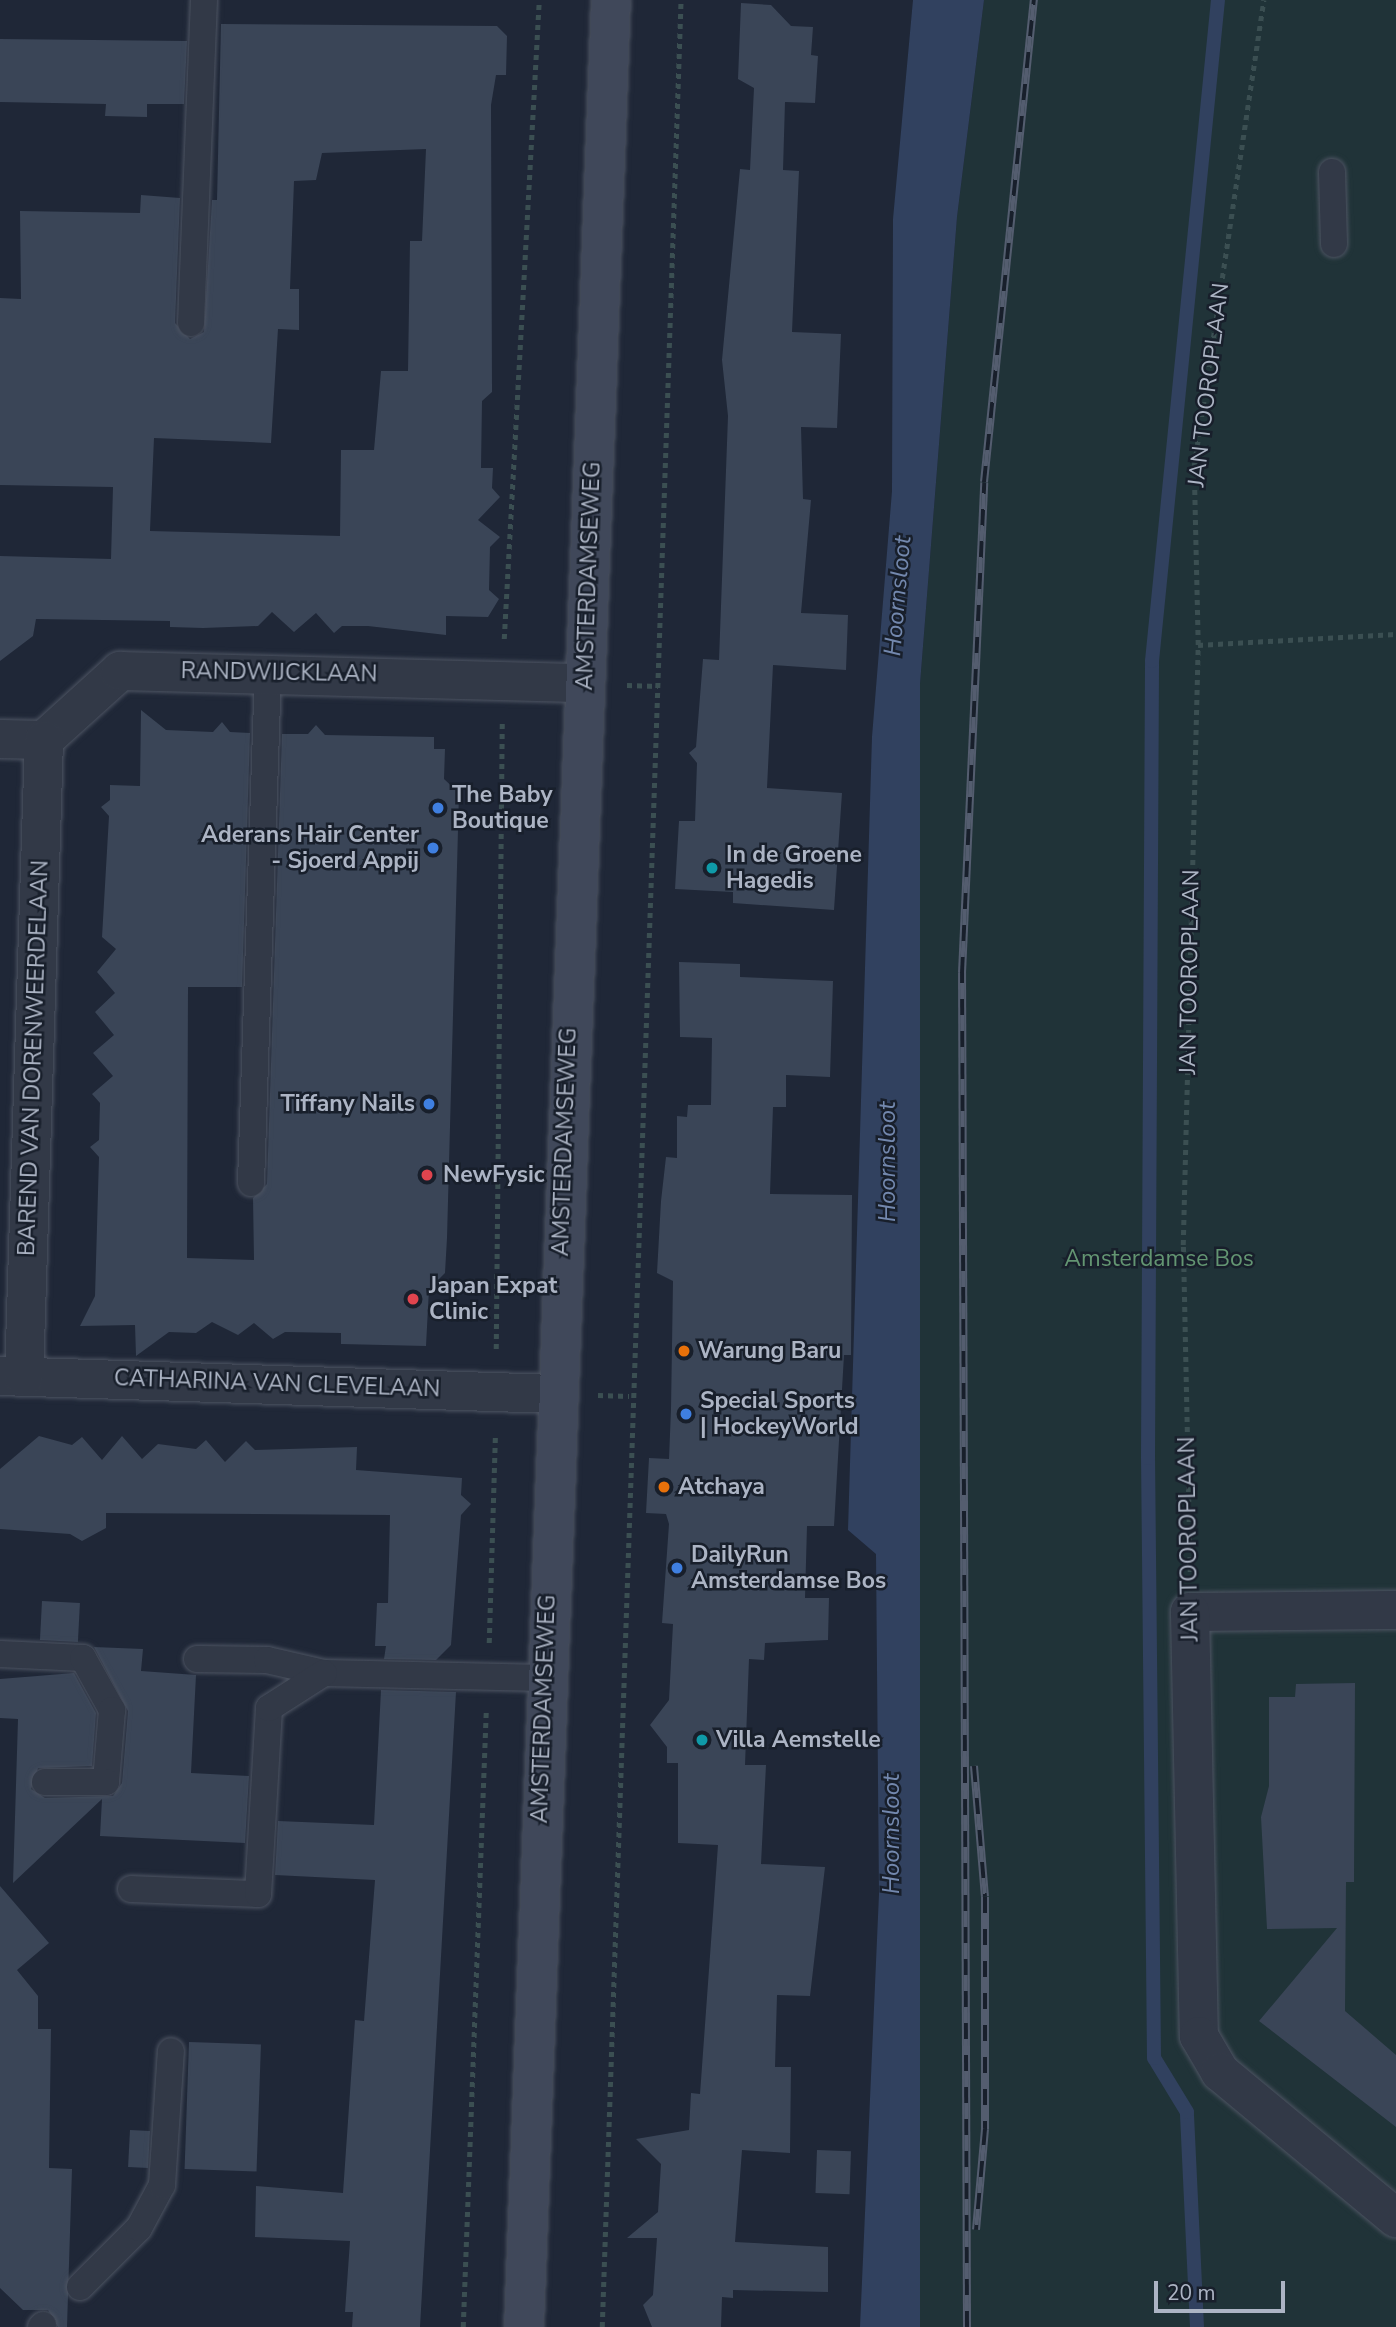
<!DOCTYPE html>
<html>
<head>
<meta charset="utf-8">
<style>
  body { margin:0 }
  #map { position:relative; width:1396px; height:2327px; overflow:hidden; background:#1f2737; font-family:"Nunito Sans",sans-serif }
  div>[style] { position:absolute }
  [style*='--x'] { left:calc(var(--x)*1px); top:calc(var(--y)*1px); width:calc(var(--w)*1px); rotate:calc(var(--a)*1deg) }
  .green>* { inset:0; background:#203338 }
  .water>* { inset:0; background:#31415f }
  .stream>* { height:14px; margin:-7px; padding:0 7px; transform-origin:7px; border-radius:7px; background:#31415f }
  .building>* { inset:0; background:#3a4557; transform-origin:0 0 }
  .path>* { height:4.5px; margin-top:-2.25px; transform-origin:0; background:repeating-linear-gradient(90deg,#3b4f52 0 5px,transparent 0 10px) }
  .roads { filter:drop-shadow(0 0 2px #4d5462) drop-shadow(0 0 2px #4d5462) }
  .service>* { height:26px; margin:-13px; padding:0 13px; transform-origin:13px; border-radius:13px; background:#323947 }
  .minor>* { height:38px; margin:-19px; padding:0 19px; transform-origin:19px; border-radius:19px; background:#323947 }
  .secondary>* { height:38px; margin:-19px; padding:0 19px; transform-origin:19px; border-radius:19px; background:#40485a }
  .rail>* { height:8px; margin-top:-4px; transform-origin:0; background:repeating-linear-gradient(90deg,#181f2b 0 16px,#545d6f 0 32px); box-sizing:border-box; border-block:2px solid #545d6f }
  .dots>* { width:19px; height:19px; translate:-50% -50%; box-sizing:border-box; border:4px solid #181f2b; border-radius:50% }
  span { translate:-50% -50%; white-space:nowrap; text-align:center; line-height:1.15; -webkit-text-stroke:5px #181f2b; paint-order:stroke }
  .street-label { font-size:23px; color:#acb4c4 }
  .poi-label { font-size:23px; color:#acb4c4; font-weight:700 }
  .left { translate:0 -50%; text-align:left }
  .right { translate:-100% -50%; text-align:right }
  .park-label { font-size:23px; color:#639572 }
  .water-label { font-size:24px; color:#7388ae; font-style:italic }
  .scale { position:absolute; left:1154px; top:2281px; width:131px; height:32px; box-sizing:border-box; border:4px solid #acb4c4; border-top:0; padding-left:9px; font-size:21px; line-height:24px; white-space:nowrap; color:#acb4c4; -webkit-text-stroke:5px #181f2b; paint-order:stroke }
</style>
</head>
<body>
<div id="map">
  <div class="green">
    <i style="clip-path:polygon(984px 0,1396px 0,1396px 2327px,920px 2327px,920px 684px,957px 217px)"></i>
  </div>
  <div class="water">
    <i style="clip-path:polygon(913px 0,984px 0,957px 217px,920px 684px,920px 2327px,860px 2327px,879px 1894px,876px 1554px,848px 1530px,872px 737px,892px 491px,893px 219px)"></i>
  </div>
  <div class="stream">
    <i style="--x:1197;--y:2327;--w:215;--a:-92.7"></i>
    <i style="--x:1187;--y:2112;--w:63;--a:-121.4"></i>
    <i style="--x:1154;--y:2058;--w:600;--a:-90.57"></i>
    <i style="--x:1148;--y:1458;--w:797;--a:-89.71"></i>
    <i style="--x:1152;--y:661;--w:664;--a:-84.3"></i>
  </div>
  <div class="building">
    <i style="clip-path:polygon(741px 3px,771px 5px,791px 26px,813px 27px,811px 55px,818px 56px,815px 103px,785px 102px,783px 170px,799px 171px,792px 332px,841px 334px,837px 428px,801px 427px,803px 499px,811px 500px,801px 613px,848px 615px,846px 670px,773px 665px,767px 788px,842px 793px,834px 910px,733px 903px,733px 892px,675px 889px,679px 821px,695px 821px,697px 763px,689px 753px,696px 747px,703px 659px,719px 660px,728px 416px,722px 360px,740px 169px,750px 170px,754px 88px,738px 79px)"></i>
    <i style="clip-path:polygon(evenodd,221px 24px,497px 26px,507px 36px,506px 75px,496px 75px,491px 105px,492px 392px,482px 401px,481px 468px,493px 468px,492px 488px,500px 497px,478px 520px,500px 537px,490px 547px,489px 590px,499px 599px,488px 617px,446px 616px,446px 635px,368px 626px,342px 626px,334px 633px,316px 613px,294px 632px,272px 612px,258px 626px,203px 628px,170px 627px,170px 621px,36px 619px,33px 636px,0 661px,0 556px,111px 559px,113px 487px,0 485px,0 298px,21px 299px,20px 211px,140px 213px,141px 195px,180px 198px,175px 323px,190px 339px,204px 332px,212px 200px,217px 200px,221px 24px,426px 149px,422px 241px,410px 241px,408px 371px,381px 371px,374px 450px,341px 450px,340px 536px,150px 531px,154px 438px,271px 443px,278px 329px,299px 330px,299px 289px,290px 289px,294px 181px,316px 180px,322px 153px,426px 149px)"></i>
    <i style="clip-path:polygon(0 39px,187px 41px,184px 104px,147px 104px,147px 117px,105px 116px,106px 104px,0 102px)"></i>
    <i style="clip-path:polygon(141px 710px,166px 730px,213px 732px,222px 722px,230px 732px,250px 733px,242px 987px,188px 987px,187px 1258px,254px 1260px,253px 1198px,267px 1184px,282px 734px,308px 734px,316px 725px,325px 735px,434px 737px,434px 749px,445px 749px,444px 779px,459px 793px,447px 1238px,445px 1273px,429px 1289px,426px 1346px,341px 1344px,341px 1333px,285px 1332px,273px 1339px,254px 1323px,238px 1335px,212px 1322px,196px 1333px,169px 1332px,136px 1356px,135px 1325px,80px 1326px,95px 1296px,99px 1157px,90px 1147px,99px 1140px,100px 1103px,92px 1094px,113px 1076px,93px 1053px,114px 1035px,95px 1012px,115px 993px,97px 972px,116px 949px,102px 937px,109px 816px,101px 807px,110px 800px,110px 785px,140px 786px)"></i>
    <i style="clip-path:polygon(679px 962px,740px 964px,740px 977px,833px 981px,830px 1077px,786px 1075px,786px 1107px,773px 1107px,770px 1194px,852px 1195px,851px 1355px,844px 1355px,834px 1526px,807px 1526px,805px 1598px,829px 1598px,828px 1640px,765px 1643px,764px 1660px,749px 1659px,745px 1765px,766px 1765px,761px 1864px,825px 1867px,810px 1996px,777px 1995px,775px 2067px,791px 2067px,790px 2153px,742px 2150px,735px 2242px,828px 2247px,828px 2292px,733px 2290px,733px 2298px,722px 2297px,721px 2327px,652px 2327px,643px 2305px,653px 2295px,657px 2238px,627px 2238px,658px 2212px,661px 2164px,636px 2139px,689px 2130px,691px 2093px,700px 2094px,718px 1845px,678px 1843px,678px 1763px,667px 1763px,667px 1747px,650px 1725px,669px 1700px,673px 1624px,662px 1623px,669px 1524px,666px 1514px,646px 1513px,649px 1458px,669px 1459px,671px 1409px,673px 1281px,657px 1273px,661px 1201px,666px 1157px,677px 1158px,677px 1116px,687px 1117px,688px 1105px,711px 1105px,712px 1038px,680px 1037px)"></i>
    <i style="clip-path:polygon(39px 1436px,72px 1445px,82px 1437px,102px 1460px,122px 1436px,142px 1459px,158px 1444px,196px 1449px,206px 1440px,225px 1462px,246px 1441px,255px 1450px,357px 1447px,356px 1470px,462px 1478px,461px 1495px,471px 1504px,461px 1515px,451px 1645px,436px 1660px,384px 1659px,386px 1646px,375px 1646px,377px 1603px,388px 1603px,390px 1515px,106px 1513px,106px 1528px,82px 1541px,70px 1534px,0 1529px,0 1469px)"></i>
    <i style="left:42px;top:1601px;width:38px;height:39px;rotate:3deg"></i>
    <i style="clip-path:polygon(94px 1647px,143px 1649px,141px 1671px,196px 1675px,191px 1773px,249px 1776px,245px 1843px,100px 1836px,102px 1799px,13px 1883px,18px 1719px,0 1718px,0 1679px,74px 1673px,96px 1713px,92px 1766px,38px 1768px,31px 1789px,45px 1798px,113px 1796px,122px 1783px,128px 1711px)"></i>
    <i style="clip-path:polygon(1355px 1683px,1354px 1882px,1346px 1882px,1345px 2011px,1396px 2055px,1396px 2127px,1259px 2021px,1337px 1928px,1267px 1929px,1261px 1817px,1269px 1786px,1269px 1697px,1295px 1697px,1296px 1684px)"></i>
    <i style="clip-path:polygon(381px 1690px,456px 1692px,420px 2327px,352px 2327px,353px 2312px,345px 2312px,350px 2241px,255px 2237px,256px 2186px,343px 2193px,355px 2020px,364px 2021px,375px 1880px,275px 1875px,278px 1821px,374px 1825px)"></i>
    <i style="clip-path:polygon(0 1886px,49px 1943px,17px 1970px,38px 1996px,38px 2029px,51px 2029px,49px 2168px,72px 2169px,67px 2327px,58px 2327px,48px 2310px,23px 2310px,0 2288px)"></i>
    <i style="left:189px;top:2042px;width:72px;height:127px;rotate:2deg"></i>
    <i style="left:130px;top:2130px;width:20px;height:37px;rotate:3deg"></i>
    <i style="left:817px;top:2150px;width:34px;height:43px;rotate:2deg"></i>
  </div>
  <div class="path">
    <i style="--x:504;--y:639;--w:640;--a:-86.86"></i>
    <i style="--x:1198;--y:645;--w:198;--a:-3.2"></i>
    <i style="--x:627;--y:685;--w:31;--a:2"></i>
    <i style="--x:496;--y:1349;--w:628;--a:-89.45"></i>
    <i style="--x:598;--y:1395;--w:31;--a:2"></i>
    <i style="--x:1190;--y:1572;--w:327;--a:-91.2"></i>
    <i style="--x:1183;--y:1245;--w:600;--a:-88.57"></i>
    <i style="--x:1198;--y:645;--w:179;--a:-91.3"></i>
    <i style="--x:1194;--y:466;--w:471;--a:-81.5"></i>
    <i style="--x:489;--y:1643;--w:208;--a:-88.3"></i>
    <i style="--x:463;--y:2327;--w:616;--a:-87.86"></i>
    <i style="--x:602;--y:2327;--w:2328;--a:-88.06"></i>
  </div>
  <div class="roads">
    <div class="service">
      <i style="--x:1332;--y:172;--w:72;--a:88.4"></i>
      <i style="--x:191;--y:323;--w:323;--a:-87.7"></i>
      <i style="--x:251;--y:1183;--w:513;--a:-88.1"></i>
      <i style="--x:0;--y:1654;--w:83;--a:2.8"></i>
      <i style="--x:83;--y:1658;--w:60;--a:60.9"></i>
      <i style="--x:112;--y:1710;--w:72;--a:94.8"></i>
      <i style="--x:106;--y:1782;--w:61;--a:180"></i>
      <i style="--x:197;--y:1659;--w:70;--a:0.8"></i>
      <i style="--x:267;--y:1660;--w:58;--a:12.8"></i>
      <i style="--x:324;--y:1673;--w:221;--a:1.3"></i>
      <i style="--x:131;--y:1889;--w:127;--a:2.3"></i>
      <i style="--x:258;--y:1894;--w:186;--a:-86.6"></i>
      <i style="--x:269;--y:1708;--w:65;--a:-32.5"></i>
      <i style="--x:80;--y:2287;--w:83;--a:-45"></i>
      <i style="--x:139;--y:2228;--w:49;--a:-61.9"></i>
      <i style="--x:162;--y:2185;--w:134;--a:-86.2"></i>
      <i style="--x:41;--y:2327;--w:3;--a:-45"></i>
    </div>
    <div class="minor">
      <i style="--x:0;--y:739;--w:44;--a:1.3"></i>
      <i style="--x:44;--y:740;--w:103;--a:-42.2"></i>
      <i style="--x:120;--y:671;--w:465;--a:1.5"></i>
      <i style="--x:0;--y:1376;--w:554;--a:1.86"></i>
      <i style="--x:24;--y:1377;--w:637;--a:-88.2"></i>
      <i style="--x:1396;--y:1610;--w:206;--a:179.4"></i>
      <i style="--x:1190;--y:1612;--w:424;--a:88.8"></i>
      <i style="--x:1199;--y:2036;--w:42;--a:59.7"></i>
      <i style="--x:1220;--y:2072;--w:229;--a:39.7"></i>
    </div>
    <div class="secondary">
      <i style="--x:524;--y:2327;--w:2329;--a:-87.86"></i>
    </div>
  </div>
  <div class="rail">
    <i style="--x:974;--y:1766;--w:131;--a:85.2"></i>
    <i style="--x:985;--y:1897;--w:232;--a:90"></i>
    <i style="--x:985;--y:2129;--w:101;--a:95.1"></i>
    <i style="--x:967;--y:2327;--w:1354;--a:-90.21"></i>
    <i style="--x:962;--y:973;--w:491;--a:-87.4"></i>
    <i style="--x:984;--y:482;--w:485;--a:-84.1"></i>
  </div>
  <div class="dots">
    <i style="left:438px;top:808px;background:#3f7fe0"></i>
    <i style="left:433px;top:848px;background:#3f7fe0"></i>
    <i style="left:712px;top:868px;background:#0f9aa8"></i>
    <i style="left:429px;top:1104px;background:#3f7fe0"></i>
    <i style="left:427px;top:1175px;background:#e0444e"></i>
    <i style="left:413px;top:1299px;background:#e0444e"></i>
    <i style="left:684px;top:1351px;background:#e8710a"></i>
    <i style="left:686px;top:1414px;background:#3f7fe0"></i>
    <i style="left:664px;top:1487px;background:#e8710a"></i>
    <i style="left:677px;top:1568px;background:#3f7fe0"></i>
    <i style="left:702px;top:1740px;background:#0f9aa8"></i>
  </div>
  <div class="street-label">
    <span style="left:1209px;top:385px;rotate:-83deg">JAN TOOROPLAAN</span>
    <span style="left:589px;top:576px;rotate:-88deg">AMSTERDAMSEWEG</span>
    <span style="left:279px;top:673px;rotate:1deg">RANDWIJCKLAAN</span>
    <span style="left:1190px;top:972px;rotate:-89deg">JAN TOOROPLAAN</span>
    <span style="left:34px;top:1058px;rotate:-88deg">BAREND VAN DORENWEERDELAAN</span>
    <span style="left:565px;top:1142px;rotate:-88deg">AMSTERDAMSEWEG</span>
    <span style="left:277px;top:1384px;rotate:2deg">CATHARINA VAN CLEVELAAN</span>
    <span style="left:1189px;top:1539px;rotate:-91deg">JAN TOOROPLAAN</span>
    <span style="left:544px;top:1709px;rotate:-88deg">AMSTERDAMSEWEG</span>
  </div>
  <div class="poi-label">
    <span class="left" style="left:452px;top:808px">The Baby<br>Boutique</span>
    <span class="right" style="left:419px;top:848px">Aderans Hair Center<br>- Sjoerd Appij</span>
    <span class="left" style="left:726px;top:868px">In de Groene<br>Hagedis</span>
    <span class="right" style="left:415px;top:1104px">Tiffany Nails</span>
    <span class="left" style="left:443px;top:1175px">NewFysic</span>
    <span class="left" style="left:429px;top:1299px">Japan Expat<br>Clinic</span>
    <span class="left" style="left:698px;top:1351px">Warung Baru</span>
    <span class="left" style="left:700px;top:1414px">Special Sports<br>| HockeyWorld</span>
    <span class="left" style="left:678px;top:1487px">Atchaya</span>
    <span class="left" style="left:691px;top:1568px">DailyRun<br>Amsterdamse Bos</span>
    <span class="left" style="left:716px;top:1740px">Villa Aemstelle</span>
  </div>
  <div class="park-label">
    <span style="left:1159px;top:1259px">Amsterdamse Bos</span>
  </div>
  <div class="water-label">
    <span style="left:898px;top:596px;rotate:-85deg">Hoornsloot</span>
    <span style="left:888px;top:1162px;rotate:-90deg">Hoornsloot</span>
    <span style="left:892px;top:1834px;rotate:-90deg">Hoornsloot</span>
  </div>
  <div class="scale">20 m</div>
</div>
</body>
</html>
